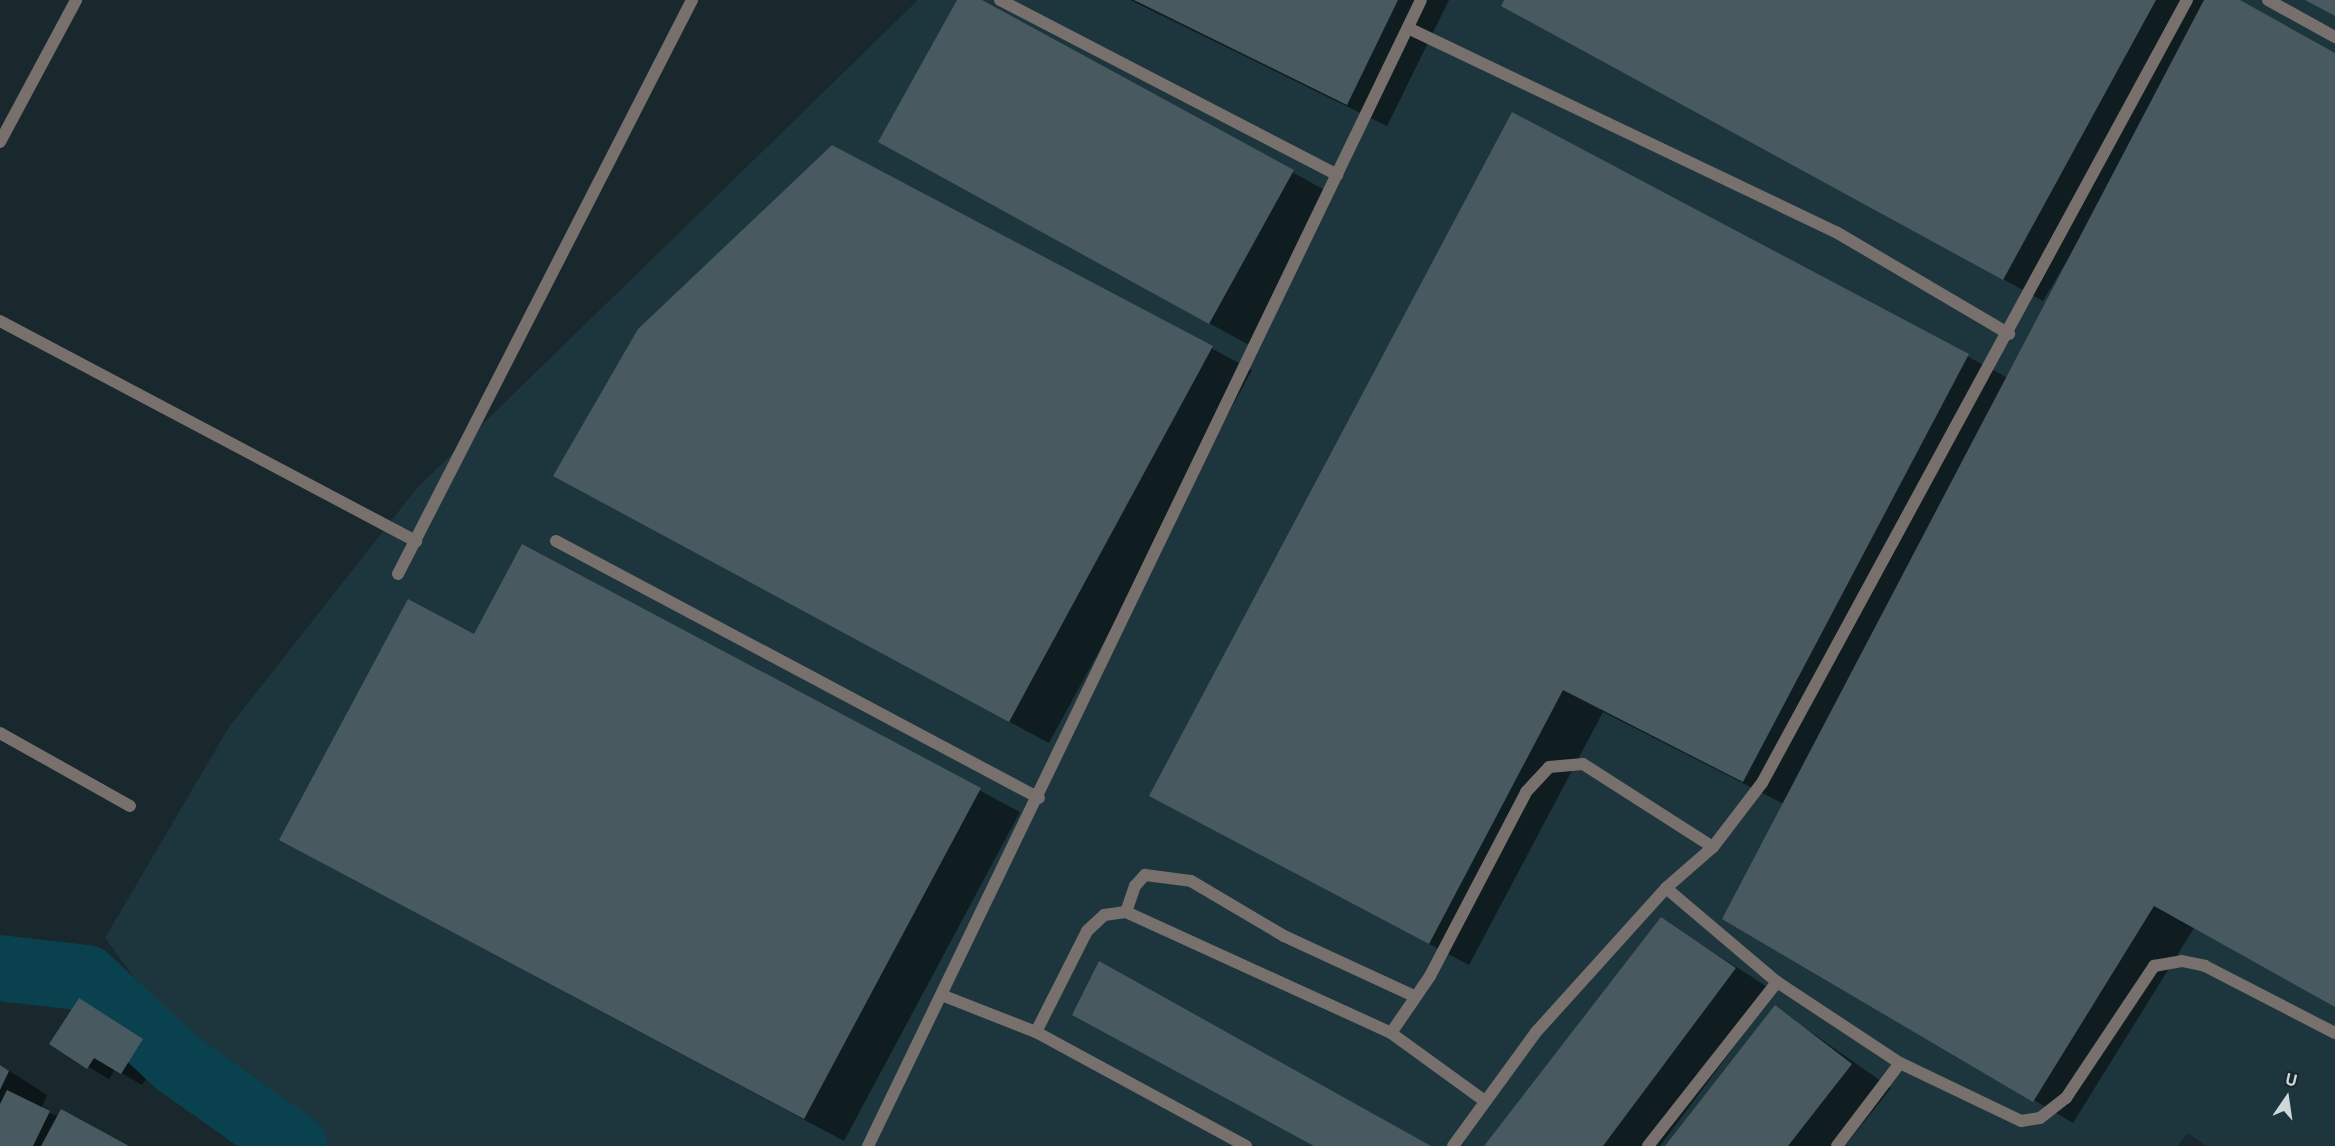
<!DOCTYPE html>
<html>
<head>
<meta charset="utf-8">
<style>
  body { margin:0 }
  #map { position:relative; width:2335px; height:1146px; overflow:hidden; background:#18282c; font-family:"Public Sans",sans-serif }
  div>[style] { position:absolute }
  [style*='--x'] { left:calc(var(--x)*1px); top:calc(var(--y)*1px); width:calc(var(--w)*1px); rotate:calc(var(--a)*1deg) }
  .built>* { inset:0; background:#1d353c }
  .shadow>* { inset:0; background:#0007 }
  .river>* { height:66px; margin:-33px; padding:0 33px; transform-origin:33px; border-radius:33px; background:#0a414e }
  .building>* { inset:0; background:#48595f }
  .service>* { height:12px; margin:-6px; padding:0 6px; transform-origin:6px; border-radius:6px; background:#77706d }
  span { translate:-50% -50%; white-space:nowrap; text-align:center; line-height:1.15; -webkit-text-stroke:4.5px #18282c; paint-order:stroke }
  .north { position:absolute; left:2257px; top:1068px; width:60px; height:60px; -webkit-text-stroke:4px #18282c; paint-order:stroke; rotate:13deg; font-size:16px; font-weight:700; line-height:24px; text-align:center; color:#ced7da }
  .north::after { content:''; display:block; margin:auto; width:21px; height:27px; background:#ced7da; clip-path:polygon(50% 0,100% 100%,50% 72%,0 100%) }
</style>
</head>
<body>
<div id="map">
  <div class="built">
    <i style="clip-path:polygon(918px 0,2335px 0,2335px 1146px,2206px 1146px,2188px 1133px,2178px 1146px,249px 1146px,253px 1080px,159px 1012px,105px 938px,229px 727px,417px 488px)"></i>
  </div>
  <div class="shadow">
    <i style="clip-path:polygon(958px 0,979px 0,1332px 194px,1249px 345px,920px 164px)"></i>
    <i style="clip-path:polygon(1130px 0,1449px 0,1387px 126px)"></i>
    <i style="clip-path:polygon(1506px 0,2237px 0,2335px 55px,2335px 1006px,2194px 928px,2073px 1123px,2034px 1100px,1784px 804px,1603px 712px,1469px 965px,1151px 796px,1512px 114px,2008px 378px,2086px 228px,2043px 301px,1542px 28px)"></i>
    <i style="clip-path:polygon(832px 147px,1252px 370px,1049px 743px,555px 476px)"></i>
    <i style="clip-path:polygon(523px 546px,1020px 812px,844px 1141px,321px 862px,475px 636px)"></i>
    <i style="clip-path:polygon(1662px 919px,1775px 992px,1660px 1146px,1486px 1146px)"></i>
    <i style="clip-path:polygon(1775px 1007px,1891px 1088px,1845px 1146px,1667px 1146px)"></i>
    <i style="clip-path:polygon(100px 1012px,163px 1052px,142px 1085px,115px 1069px,109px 1079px,51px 1044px)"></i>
    <i style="clip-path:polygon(0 1065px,47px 1095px,41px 1109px,126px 1146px,0 1146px)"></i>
  </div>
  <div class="river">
    <i style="--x:0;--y:968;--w:87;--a:6.6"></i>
    <i style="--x:86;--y:978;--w:123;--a:43"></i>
    <i style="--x:176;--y:1062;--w:145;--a:35.4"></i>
  </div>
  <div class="building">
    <i style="clip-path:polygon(957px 0,982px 0,1294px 170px,1209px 324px,878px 142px)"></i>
    <i style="clip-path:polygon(1134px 0,1398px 0,1347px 105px)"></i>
    <i style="clip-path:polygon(1504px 0,2156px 0,2003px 280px,1501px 6px)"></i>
    <i style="clip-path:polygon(2204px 0,2240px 0,2335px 53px,2335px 1007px,2154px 906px,2033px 1102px,1722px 919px)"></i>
    <i style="clip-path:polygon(2305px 0,2335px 0,2335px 16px)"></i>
    <i style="clip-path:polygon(1512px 112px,1969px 354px,1743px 782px,1563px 690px,1429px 944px,1149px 796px)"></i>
    <i style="clip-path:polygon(832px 145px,1213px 346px,1009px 722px,553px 476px,638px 329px)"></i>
    <i style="clip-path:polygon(522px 544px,981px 788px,804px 1119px,279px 840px,408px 599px,474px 634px)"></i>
    <i style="clip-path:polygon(1661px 917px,1736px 968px,1603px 1146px,1484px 1146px)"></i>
    <i style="clip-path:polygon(1099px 961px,1431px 1146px,1314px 1146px,1072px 1015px)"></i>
    <i style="clip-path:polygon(79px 998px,143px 1039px,121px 1074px,94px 1058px,87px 1069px,49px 1044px)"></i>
    <i style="clip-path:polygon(1775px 1005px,1852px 1064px,1788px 1146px,1665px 1146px)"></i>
    <i style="clip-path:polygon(0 1065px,9px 1071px,0 1090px)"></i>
    <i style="clip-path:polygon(7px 1090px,50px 1111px,33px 1146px,0 1146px,0 1104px)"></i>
    <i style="clip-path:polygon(61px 1109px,129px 1146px,41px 1146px)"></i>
  </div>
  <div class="service">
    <i style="--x:1000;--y:0;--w:380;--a:27.4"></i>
    <i style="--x:2268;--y:0;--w:77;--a:28.9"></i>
    <i style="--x:1408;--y:28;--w:474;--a:25.5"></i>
    <i style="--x:1836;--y:232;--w:201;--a:30.5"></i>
    <i style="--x:0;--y:142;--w:161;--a:-61.8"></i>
    <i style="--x:0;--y:321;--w:471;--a:27.9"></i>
    <i style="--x:556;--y:541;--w:547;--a:28.02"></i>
    <i style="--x:398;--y:574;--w:645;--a:-62.88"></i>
    <i style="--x:0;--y:733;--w:149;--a:29.3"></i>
    <i style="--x:1666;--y:888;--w:145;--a:40.3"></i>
    <i style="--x:1777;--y:982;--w:147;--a:33.4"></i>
    <i style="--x:1900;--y:1063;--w:134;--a:25.6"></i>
    <i style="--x:2021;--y:1121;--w:19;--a:-9"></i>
    <i style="--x:2040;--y:1118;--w:33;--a:-38"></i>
    <i style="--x:2066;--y:1098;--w:159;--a:-56.3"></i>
    <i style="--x:2154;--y:966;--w:28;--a:-10"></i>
    <i style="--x:2182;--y:961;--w:24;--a:12"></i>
    <i style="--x:2205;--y:966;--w:146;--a:27.3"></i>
    <i style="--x:1126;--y:912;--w:28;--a:-71"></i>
    <i style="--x:1135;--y:886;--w:15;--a:-48"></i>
    <i style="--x:1145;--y:875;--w:46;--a:7.4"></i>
    <i style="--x:1191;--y:881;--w:108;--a:30.6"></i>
    <i style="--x:1284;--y:936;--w:145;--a:24.8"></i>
    <i style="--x:944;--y:996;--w:99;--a:21.4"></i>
    <i style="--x:1036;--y:1032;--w:239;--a:28.5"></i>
    <i style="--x:1036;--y:1032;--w:113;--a:-63.2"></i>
    <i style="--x:1087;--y:931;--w:23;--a:-43"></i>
    <i style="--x:1104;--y:915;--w:22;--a:-8"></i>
    <i style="--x:1126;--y:912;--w:291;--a:24.5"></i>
    <i style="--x:1391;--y:1033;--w:116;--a:35.9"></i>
    <i style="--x:1391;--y:1033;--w:69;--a:-55.6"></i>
    <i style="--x:1430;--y:976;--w:208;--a:-62.4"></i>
    <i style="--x:1526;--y:792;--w:34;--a:-47"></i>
    <i style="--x:1549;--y:767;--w:34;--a:-5"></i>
    <i style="--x:1583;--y:764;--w:154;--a:32.6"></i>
    <i style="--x:868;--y:1146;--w:1272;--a:-64.24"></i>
    <i style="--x:1453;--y:1146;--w:142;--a:-53.9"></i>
    <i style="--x:1537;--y:1031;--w:193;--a:-47.9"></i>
    <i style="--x:1666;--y:888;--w:62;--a:-41.1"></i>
    <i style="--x:1713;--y:847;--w:81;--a:-52.6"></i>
    <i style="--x:1762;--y:783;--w:891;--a:-61.51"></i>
    <i style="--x:1648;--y:1146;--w:209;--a:-51.8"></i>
    <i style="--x:1837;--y:1146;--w:104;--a:-52.8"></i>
  </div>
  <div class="north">U</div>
</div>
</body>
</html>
